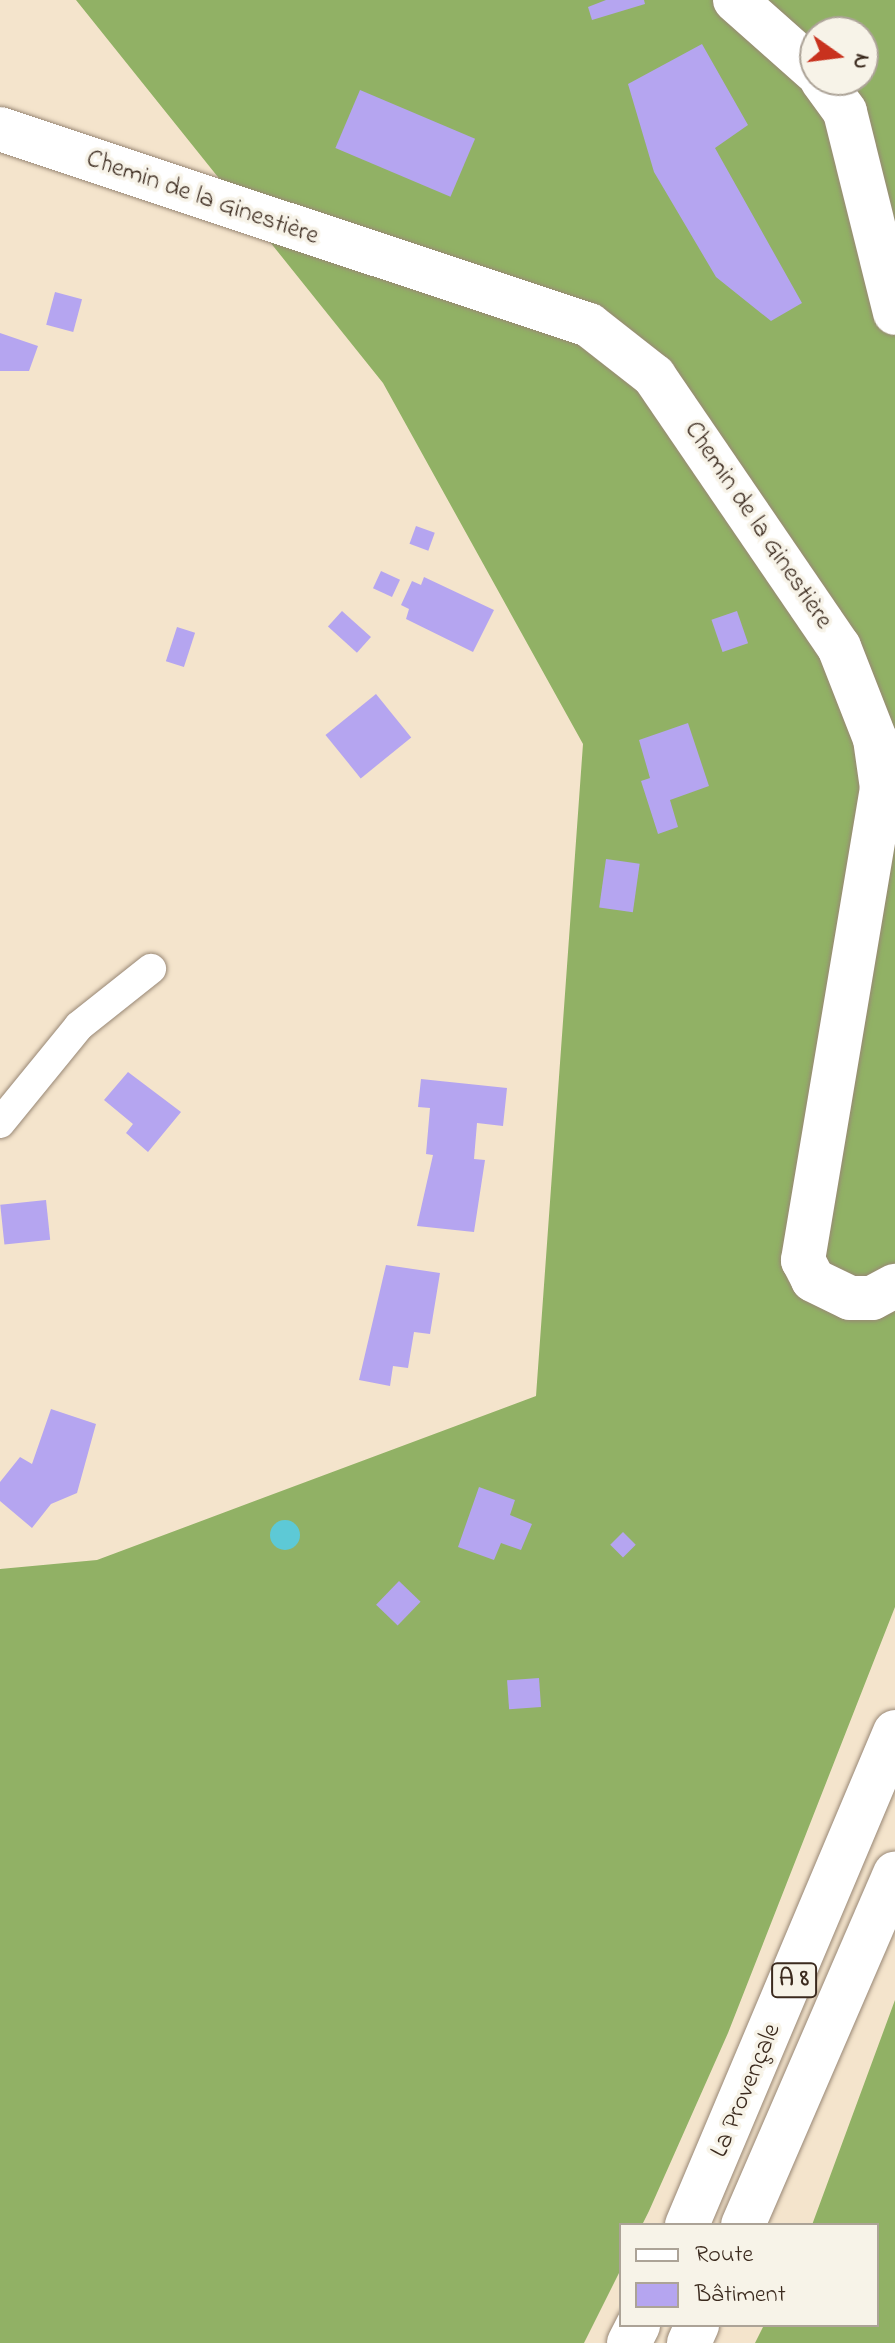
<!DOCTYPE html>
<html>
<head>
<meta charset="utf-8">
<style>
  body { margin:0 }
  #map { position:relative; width:895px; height:2343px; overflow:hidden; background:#f4e4cc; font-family:"Indie Flower",sans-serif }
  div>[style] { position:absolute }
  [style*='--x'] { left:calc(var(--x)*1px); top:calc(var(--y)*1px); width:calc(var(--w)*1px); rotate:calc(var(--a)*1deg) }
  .forest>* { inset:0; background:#91b165 }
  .water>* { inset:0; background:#5dc9d6 }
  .round { border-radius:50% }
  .building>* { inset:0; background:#b5a5f0; transform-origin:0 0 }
  .roads { filter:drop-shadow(0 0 2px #988775) drop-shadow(0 0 2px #988775) }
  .street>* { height:30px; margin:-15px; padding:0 15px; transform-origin:15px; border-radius:15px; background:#fff }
  .secondary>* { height:44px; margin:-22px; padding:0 22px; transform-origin:22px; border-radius:22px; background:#fff }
  .highway>* { height:44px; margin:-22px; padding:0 22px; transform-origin:22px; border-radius:22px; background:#fff }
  span { translate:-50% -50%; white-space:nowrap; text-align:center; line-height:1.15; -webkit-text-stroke:7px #f7f3e8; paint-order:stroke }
  .shield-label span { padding:2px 6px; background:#f7f3e8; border:2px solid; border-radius:6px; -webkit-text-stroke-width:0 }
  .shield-label { font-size:24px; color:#3b2a1e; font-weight:700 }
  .street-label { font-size:26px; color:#3b2a1e }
  .legend { position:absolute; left:619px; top:2223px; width:260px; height:104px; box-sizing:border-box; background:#f7f3e8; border:2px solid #aca397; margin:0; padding:10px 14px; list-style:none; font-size:24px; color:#3b2a1e }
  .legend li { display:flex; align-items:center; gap:16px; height:40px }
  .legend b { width:40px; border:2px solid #aca397 }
  .north { position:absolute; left:799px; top:16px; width:80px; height:80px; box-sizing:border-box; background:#f7f3e8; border:2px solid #aca397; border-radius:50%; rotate:104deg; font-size:22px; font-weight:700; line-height:32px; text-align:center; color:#3b2a1e }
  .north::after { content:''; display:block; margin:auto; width:28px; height:36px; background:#c8321e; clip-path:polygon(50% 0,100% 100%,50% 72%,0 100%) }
</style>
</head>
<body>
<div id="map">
  <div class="forest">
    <i style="clip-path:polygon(evenodd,76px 0,895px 0,895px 1607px,728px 2033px,649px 2211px,642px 2225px,621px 2225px,621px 2269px,584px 2343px,0 2343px,0 1569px,97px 1560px,536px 1396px,583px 744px,383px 383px,76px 0,815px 32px,863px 32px,863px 80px,815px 80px,815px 32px)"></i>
    <i style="clip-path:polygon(895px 2000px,895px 2343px,755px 2343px,764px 2325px,877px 2325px,877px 2225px,812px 2225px)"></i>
  </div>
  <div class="water">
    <i class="round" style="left:270px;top:1520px;width:30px;height:30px"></i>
  </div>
  <div class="building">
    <i style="clip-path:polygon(606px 0,644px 0,645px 4px,592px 20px,588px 7px)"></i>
    <i style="clip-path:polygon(702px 44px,748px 125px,715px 148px,802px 303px,771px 321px,716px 277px,654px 172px,628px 84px)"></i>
    <i style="left:360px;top:90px;width:125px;height:63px;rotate:23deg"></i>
    <i style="left:55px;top:292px;width:28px;height:34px;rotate:15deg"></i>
    <i style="clip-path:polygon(0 333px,38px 346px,29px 371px,0 371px)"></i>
    <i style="left:416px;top:526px;width:20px;height:19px;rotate:20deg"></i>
    <i style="left:381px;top:571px;width:21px;height:19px;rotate:25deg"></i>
    <i style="clip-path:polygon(424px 577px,494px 610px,473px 652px,406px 619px,409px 609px,401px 605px,412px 581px,421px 585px)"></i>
    <i style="left:342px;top:611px;width:39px;height:21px;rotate:42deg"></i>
    <i style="left:737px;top:611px;width:34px;height:27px;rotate:71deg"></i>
    <i style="left:177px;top:627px;width:19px;height:36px;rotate:18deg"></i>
    <i style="left:376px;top:694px;width:56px;height:65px;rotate:51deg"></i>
    <i style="clip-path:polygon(688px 723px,709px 786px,670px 800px,678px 827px,658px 834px,641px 781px,650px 778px,639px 740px)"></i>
    <i style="left:606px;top:859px;width:34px;height:49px;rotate:8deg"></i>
    <i style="clip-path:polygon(128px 1072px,181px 1112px,148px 1152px,126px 1133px,133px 1124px,104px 1100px)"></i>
    <i style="clip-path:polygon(421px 1079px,507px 1088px,503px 1126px,477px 1123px,474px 1159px,485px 1160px,474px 1232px,417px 1226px,433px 1155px,426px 1154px,430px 1108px,418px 1107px)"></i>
    <i style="left:46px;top:1200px;width:40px;height:46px;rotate:84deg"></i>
    <i style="clip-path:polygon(386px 1265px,440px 1273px,430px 1334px,414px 1332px,408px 1368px,393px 1366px,390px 1386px,359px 1380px)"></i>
    <i style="clip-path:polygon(51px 1409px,96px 1424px,77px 1493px,51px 1504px,32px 1528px,0 1501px,0 1482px,20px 1457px,32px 1464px)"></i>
    <i style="clip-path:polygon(479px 1487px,515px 1500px,510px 1515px,532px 1524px,521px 1550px,501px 1543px,494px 1560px,458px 1547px)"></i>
    <i style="left:623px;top:1532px;width:18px;height:18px;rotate:45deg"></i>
    <i style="left:399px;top:1581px;width:30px;height:33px;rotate:44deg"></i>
    <i style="left:539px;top:1678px;width:29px;height:32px;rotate:86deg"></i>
  </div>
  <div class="roads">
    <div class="street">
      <i style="--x:0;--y:1123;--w:125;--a:-50.8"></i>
      <i style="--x:79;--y:1026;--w:92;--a:-38.4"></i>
    </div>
    <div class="secondary">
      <i style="--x:735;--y:0;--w:107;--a:41.6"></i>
      <i style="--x:822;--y:80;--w:39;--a:54"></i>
      <i style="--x:845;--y:112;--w:207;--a:76"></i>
      <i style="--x:0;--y:129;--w:621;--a:18.41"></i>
      <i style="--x:589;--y:325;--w:83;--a:38.1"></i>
      <i style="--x:654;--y:376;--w:328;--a:55.7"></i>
      <i style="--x:839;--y:647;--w:99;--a:68.6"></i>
      <i style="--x:875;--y:739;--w:49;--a:81.9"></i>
      <i style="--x:882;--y:788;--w:479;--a:99.5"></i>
      <i style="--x:803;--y:1260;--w:22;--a:63"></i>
      <i style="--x:813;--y:1280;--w:41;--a:25.9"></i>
      <i style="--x:850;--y:1298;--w:22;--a:0"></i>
      <i style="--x:872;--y:1298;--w:26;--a:-28"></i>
    </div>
    <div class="highway">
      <i style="--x:687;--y:2225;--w:535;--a:-67.12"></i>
      <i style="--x:743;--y:2225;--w:383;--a:-66.6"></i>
      <i style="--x:629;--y:2343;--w:20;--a:-63"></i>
      <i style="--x:689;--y:2343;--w:20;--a:-66"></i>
    </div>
  </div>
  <div class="shield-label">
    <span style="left:794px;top:1980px">A 8</span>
  </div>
  <div class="street-label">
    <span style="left:202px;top:199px;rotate:19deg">Chemin de la Ginestière</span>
    <span style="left:757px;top:526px;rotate:56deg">Chemin de la Ginestière</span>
    <span style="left:747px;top:2091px;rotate:-67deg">La Provençale</span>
  </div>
  <ul class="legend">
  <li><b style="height:10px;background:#fff"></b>Route</li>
  <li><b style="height:22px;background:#b5a5f0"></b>Bâtiment</li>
  </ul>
  <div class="north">N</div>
</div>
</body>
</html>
